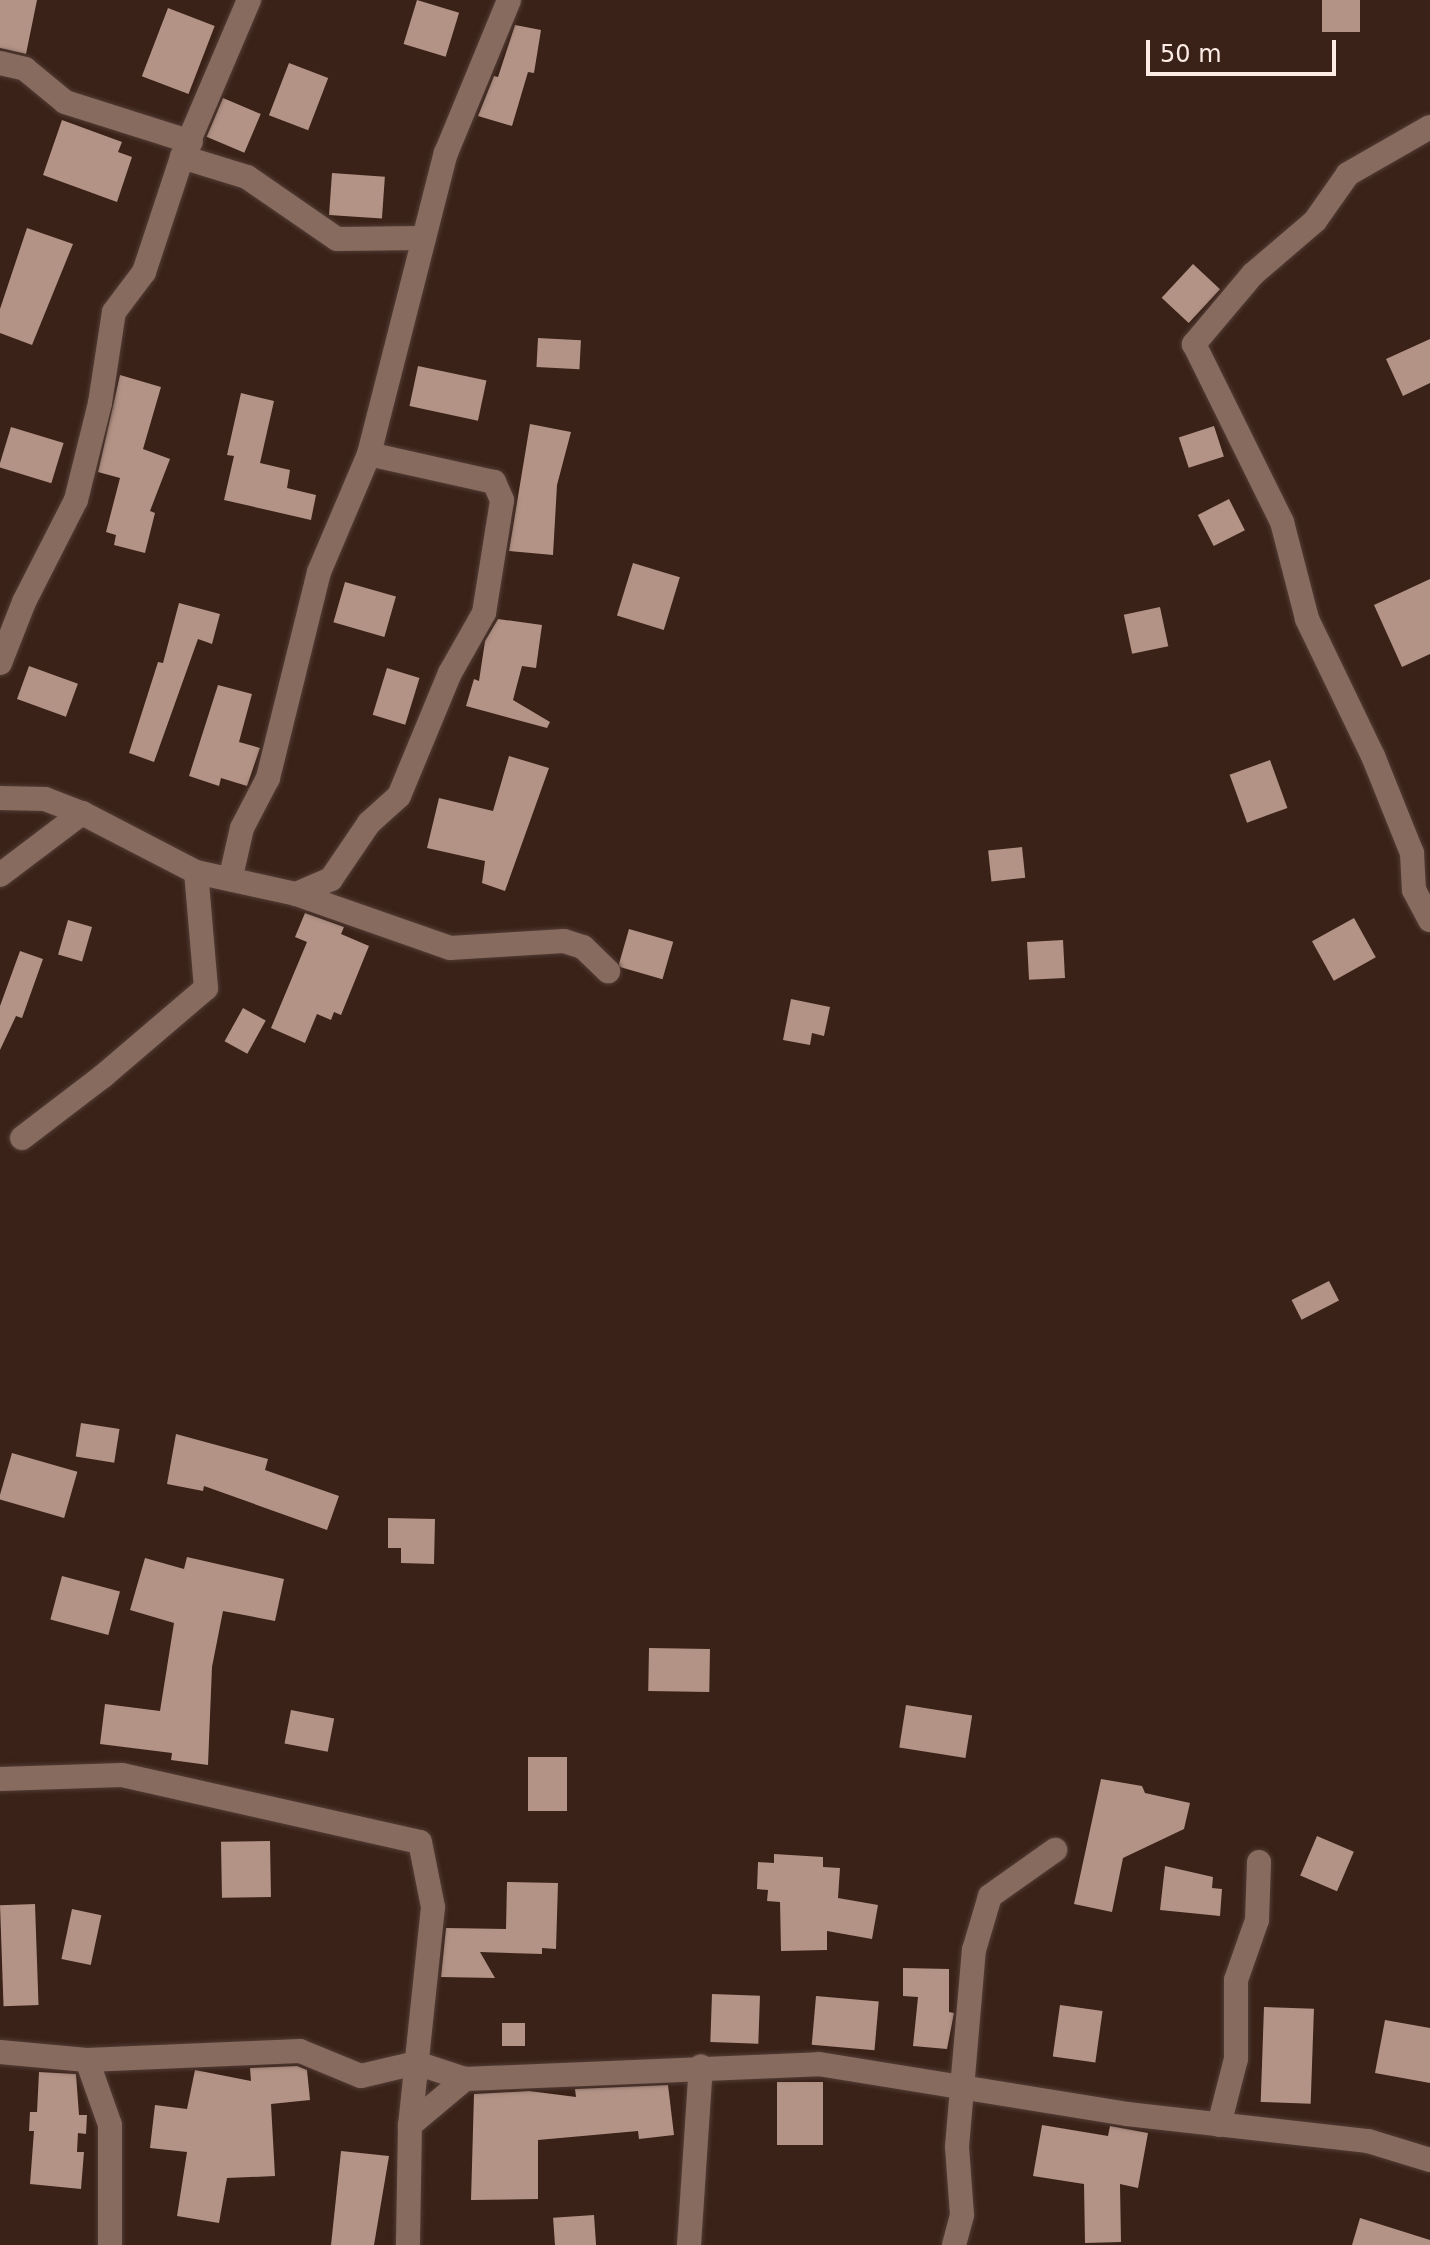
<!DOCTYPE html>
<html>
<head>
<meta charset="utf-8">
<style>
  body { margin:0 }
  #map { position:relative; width:1430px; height:2245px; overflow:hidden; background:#3a2218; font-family:"DejaVu Sans",sans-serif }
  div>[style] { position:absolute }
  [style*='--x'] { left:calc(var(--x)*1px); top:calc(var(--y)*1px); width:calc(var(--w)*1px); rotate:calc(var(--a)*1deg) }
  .building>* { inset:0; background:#b29386; transform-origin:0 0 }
  .roads { filter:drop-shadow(0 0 2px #513c35) drop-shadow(0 0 2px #513c35) }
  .minor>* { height:24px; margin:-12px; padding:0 12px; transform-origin:12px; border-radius:12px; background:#886b5f }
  span { translate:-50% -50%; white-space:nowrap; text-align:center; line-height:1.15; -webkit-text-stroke:8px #3a2218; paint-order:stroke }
  .scale { position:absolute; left:1146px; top:40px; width:190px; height:36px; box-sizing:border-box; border:4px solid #fdece6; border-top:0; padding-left:10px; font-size:24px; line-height:28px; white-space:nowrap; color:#fdece6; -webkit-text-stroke:6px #3a2218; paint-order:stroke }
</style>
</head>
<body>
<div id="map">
  <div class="building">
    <i style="clip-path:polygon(0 0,37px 0,26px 54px,0 48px)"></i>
    <i style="left:417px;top:0;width:44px;height:46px;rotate:17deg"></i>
    <i style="left:1322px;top:0;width:38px;height:32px"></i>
    <i style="left:168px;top:8px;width:50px;height:73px;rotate:21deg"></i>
    <i style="clip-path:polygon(515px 25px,541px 30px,534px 73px,528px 72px,512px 126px,478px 116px,494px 76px,498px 77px)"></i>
    <i style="left:289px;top:63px;width:42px;height:56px;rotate:21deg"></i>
    <i style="left:223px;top:98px;width:41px;height:42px;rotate:23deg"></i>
    <i style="clip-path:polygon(62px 120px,122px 142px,118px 152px,132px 157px,117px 202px,43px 175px)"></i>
    <i style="left:332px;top:173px;width:53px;height:42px;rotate:4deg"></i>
    <i style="clip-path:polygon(27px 228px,73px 244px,32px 345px,0 333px,0 309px)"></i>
    <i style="left:1193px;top:264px;width:37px;height:46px;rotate:43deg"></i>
    <i style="left:538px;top:338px;width:43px;height:29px;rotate:3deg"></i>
    <i style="clip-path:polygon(1430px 339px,1430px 383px,1403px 396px,1386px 359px)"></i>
    <i style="left:418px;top:366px;width:70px;height:41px;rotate:12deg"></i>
    <i style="clip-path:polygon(120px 375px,161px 387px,143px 449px,170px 459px,150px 511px,155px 513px,145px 553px,114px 545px,116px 535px,106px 532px,120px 478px,98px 472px)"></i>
    <i style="clip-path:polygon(241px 393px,274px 401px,260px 463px,290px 470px,287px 488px,316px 495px,311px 520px,224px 500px,234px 456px,227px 455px)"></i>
    <i style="clip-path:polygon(530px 424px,571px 432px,557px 485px,553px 555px,509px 551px)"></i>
    <i style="left:1214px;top:426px;width:32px;height:37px;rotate:72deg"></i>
    <i style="left:11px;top:427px;width:55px;height:42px;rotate:17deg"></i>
    <i style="left:1229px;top:499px;width:35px;height:35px;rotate:63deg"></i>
    <i style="left:633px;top:563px;width:49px;height:55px;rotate:17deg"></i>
    <i style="clip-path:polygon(1430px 579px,1430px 654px,1402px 667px,1374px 605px)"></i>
    <i style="left:345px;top:582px;width:53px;height:42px;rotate:16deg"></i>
    <i style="clip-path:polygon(179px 603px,220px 614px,212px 644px,198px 639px,154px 762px,129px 753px,158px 662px,163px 663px)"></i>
    <i style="left:1160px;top:607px;width:40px;height:37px;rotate:78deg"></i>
    <i style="clip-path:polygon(498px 619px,542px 625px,536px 668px,522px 666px,513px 700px,550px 722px,547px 728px,466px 706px,474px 679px,479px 681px,485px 641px)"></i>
    <i style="left:29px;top:666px;width:52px;height:35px;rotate:20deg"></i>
    <i style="left:387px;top:668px;width:34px;height:49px;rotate:17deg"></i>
    <i style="clip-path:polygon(218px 685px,252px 694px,239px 742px,260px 748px,247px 786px,221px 778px,219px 786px,189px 776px)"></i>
    <i style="clip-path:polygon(509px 756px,549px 768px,505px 891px,482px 883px,485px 861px,427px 848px,439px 798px,493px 811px)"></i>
    <i style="left:1270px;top:760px;width:51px;height:43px;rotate:70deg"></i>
    <i style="left:1022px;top:847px;width:31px;height:34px;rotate:84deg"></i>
    <i style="clip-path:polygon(305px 913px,344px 927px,341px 934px,369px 946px,341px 1015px,334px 1012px,331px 1020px,317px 1014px,305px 1043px,271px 1028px,307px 942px,295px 937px)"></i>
    <i style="left:1354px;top:918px;width:45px;height:48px;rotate:61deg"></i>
    <i style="left:68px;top:920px;width:25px;height:36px;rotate:16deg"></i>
    <i style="left:629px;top:929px;width:46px;height:39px;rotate:16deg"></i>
    <i style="left:1063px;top:940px;width:38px;height:36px;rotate:87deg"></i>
    <i style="clip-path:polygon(20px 951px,43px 959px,22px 1018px,16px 1016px,0 1050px,0 1006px)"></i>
    <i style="clip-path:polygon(791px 999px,830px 1007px,824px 1036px,812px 1033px,810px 1045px,783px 1040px)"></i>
    <i style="left:243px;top:1008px;width:26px;height:38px;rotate:29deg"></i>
    <i style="left:1329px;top:1281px;width:22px;height:42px;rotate:63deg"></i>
    <i style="left:81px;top:1423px;width:39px;height:34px;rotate:9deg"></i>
    <i style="clip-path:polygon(176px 1434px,268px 1459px,265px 1470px,339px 1496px,327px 1530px,204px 1486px,203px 1491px,167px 1484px)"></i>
    <i style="left:12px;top:1453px;width:68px;height:48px;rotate:16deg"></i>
    <i style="clip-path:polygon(388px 1518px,435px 1519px,434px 1564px,401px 1563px,401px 1548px,388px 1548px)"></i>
    <i style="clip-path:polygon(187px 1557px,284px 1579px,275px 1621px,223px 1611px,212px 1667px,208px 1765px,171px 1760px,172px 1753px,100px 1744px,105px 1704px,160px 1711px,174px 1623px,130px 1610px,145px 1558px,184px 1569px)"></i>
    <i style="left:62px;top:1576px;width:60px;height:45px;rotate:15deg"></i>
    <i style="left:649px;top:1648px;width:61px;height:43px;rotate:1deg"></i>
    <i style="left:906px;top:1705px;width:67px;height:43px;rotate:9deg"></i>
    <i style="left:291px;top:1710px;width:44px;height:34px;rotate:11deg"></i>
    <i style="left:528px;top:1757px;width:39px;height:54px"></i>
    <i style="clip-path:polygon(1101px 1779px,1142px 1786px,1145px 1793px,1190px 1803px,1184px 1829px,1123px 1858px,1112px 1912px,1074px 1904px)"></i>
    <i style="left:1317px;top:1836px;width:40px;height:43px;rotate:23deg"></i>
    <i style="left:270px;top:1841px;width:56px;height:49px;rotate:89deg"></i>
    <i style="clip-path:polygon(774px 1854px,823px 1857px,823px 1867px,840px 1868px,838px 1898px,878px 1905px,872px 1939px,827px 1931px,827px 1950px,781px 1951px,780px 1902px,767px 1901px,768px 1890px,757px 1889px,758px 1862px,774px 1863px)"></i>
    <i style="clip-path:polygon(1165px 1866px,1213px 1877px,1212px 1888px,1222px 1889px,1220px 1916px,1160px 1910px)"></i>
    <i style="clip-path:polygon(507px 1882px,558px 1883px,556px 1949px,542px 1948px,542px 1954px,480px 1952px,495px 1978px,441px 1977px,446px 1928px,506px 1929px)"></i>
    <i style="left:35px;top:1904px;width:101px;height:35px;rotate:88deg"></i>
    <i style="left:72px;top:1909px;width:30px;height:51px;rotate:12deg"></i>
    <i style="clip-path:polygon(903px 1968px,949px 1969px,949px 2012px,954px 2013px,947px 2049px,913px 2046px,918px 1997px,903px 1996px)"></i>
    <i style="left:712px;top:1994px;width:48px;height:48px;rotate:2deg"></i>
    <i style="left:816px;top:1996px;width:63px;height:49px;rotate:5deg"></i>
    <i style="left:1060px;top:2005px;width:43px;height:52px;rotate:8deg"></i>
    <i style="left:1264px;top:2007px;width:50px;height:95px;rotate:2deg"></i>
    <i style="clip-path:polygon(1385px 2020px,1430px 2028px,1430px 2083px,1375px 2073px)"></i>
    <i style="left:502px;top:2023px;width:23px;height:23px"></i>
    <i style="clip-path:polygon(297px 2066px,307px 2070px,310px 2100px,271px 2104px,275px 2176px,227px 2178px,219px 2223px,177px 2216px,187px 2152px,150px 2148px,155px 2105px,187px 2109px,195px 2070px,251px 2081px,250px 2068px)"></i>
    <i style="clip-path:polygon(39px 2072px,76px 2074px,79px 2115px,87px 2115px,86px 2134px,78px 2133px,77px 2152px,84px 2152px,81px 2189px,30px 2184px,34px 2131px,29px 2131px,30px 2112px,37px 2112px)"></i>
    <i style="left:777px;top:2082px;width:46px;height:63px"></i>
    <i style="clip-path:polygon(668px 2085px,674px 2135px,639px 2139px,638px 2131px,538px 2140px,538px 2199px,471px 2200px,474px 2094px,529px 2091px,576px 2097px,575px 2089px)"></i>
    <i style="clip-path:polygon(1042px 2125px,1108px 2136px,1110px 2126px,1148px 2133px,1138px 2188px,1120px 2184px,1121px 2242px,1085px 2243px,1084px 2184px,1033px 2176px)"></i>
    <i style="clip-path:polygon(341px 2151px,389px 2156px,374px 2245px,331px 2245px)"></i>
    <i style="left:594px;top:2215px;width:30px;height:41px;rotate:86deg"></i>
    <i style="clip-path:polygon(1360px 2218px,1430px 2240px,1430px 2245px,1352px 2245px)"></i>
  </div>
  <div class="roads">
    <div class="minor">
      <i style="--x:0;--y:63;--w:26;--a:13"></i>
      <i style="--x:25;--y:69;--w:52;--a:39.5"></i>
      <i style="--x:65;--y:102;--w:132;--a:17.6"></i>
      <i style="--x:1430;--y:127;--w:95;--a:150.2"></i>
      <i style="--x:1348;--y:174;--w:57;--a:125.1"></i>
      <i style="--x:1315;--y:221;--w:82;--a:139.5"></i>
      <i style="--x:1253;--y:274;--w:92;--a:130.1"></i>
      <i style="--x:1194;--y:344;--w:199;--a:63.7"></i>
      <i style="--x:1282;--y:522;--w:100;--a:75.5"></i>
      <i style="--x:1307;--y:619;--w:152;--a:64.3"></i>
      <i style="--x:1373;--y:756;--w:105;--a:68.1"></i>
      <i style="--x:1412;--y:853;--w:37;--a:87"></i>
      <i style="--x:1414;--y:890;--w:34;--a:62"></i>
      <i style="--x:182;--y:157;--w:68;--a:17.1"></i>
      <i style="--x:247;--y:177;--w:109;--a:34.6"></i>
      <i style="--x:337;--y:239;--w:85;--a:-0.7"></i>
      <i style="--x:0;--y:663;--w:66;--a:-68.5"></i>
      <i style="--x:24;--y:602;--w:114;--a:-63"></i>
      <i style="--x:76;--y:500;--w:100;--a:-76.1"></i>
      <i style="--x:100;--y:403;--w:92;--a:-81.3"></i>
      <i style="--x:114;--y:312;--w:50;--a:-53.1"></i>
      <i style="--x:144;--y:272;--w:121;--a:-71.7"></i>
      <i style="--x:182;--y:157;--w:171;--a:-66.9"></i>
      <i style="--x:0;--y:798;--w:45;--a:1.3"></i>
      <i style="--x:45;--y:799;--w:40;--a:21"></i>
      <i style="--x:82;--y:813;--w:128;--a:27.4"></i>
      <i style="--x:196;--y:872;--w:102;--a:12.4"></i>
      <i style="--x:296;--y:894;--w:38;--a:-23"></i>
      <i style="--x:331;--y:879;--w:68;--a:-55.8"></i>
      <i style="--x:369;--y:823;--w:40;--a:-42"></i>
      <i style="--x:399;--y:796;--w:133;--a:-67.5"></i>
      <i style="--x:450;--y:673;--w:69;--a:-60.5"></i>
      <i style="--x:484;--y:613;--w:114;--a:-80.9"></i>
      <i style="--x:502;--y:500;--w:20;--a:-114"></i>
      <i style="--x:494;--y:482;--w:128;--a:-167.4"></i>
      <i style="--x:0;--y:875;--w:103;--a:-37.1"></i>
      <i style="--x:231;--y:876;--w:49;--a:-77.1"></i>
      <i style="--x:242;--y:828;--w:56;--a:-62.5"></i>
      <i style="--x:268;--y:778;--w:212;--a:-76.1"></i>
      <i style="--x:319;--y:572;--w:128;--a:-67"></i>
      <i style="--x:369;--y:454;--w:311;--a:-75.7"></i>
      <i style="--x:446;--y:153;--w:165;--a:-67.6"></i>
      <i style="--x:296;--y:894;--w:163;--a:19.3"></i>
      <i style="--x:450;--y:948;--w:114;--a:-3.5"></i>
      <i style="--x:564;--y:941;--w:20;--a:18"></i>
      <i style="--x:583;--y:947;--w:35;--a:44"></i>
      <i style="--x:22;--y:1138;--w:102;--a:-37.4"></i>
      <i style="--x:103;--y:1076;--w:135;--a:-40.5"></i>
      <i style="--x:206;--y:988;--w:116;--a:-94.9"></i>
      <i style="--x:0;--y:1779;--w:122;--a:-1.9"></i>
      <i style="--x:122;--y:1775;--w:305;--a:12.7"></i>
      <i style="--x:420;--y:1842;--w:66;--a:78.7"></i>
      <i style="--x:433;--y:1907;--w:219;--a:96"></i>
      <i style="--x:410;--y:2125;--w:120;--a:91"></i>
      <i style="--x:0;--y:2052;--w:87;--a:5.3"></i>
      <i style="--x:87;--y:2060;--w:213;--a:-2.4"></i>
      <i style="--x:300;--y:2051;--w:66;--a:22.3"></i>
      <i style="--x:361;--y:2076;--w:57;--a:-13.3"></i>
      <i style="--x:416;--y:2063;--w:52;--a:18.1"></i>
      <i style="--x:465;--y:2079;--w:354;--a:-2.4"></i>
      <i style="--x:819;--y:2064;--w:312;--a:9.2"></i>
      <i style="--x:1127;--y:2114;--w:243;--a:6.4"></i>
      <i style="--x:1368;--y:2141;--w:65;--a:17"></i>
      <i style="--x:87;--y:2060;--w:69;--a:70.5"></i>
      <i style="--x:110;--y:2125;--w:120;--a:90"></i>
      <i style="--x:410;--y:2125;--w:72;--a:-39.9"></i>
      <i style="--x:1219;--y:2125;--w:68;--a:-75.6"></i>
      <i style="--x:1236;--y:2059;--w:79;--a:-90"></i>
      <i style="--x:1236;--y:1980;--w:64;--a:-70.7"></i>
      <i style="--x:1257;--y:1920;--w:58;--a:-88"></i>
      <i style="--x:689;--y:2245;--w:179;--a:-86.2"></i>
      <i style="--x:954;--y:2245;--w:31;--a:-75"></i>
      <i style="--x:962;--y:2215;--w:68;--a:-94.2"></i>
      <i style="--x:957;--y:2147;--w:198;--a:-85.1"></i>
      <i style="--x:974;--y:1950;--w:56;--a:-73.5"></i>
      <i style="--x:990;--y:1896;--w:80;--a:-35.3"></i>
    </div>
  </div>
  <div class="scale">50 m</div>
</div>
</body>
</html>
